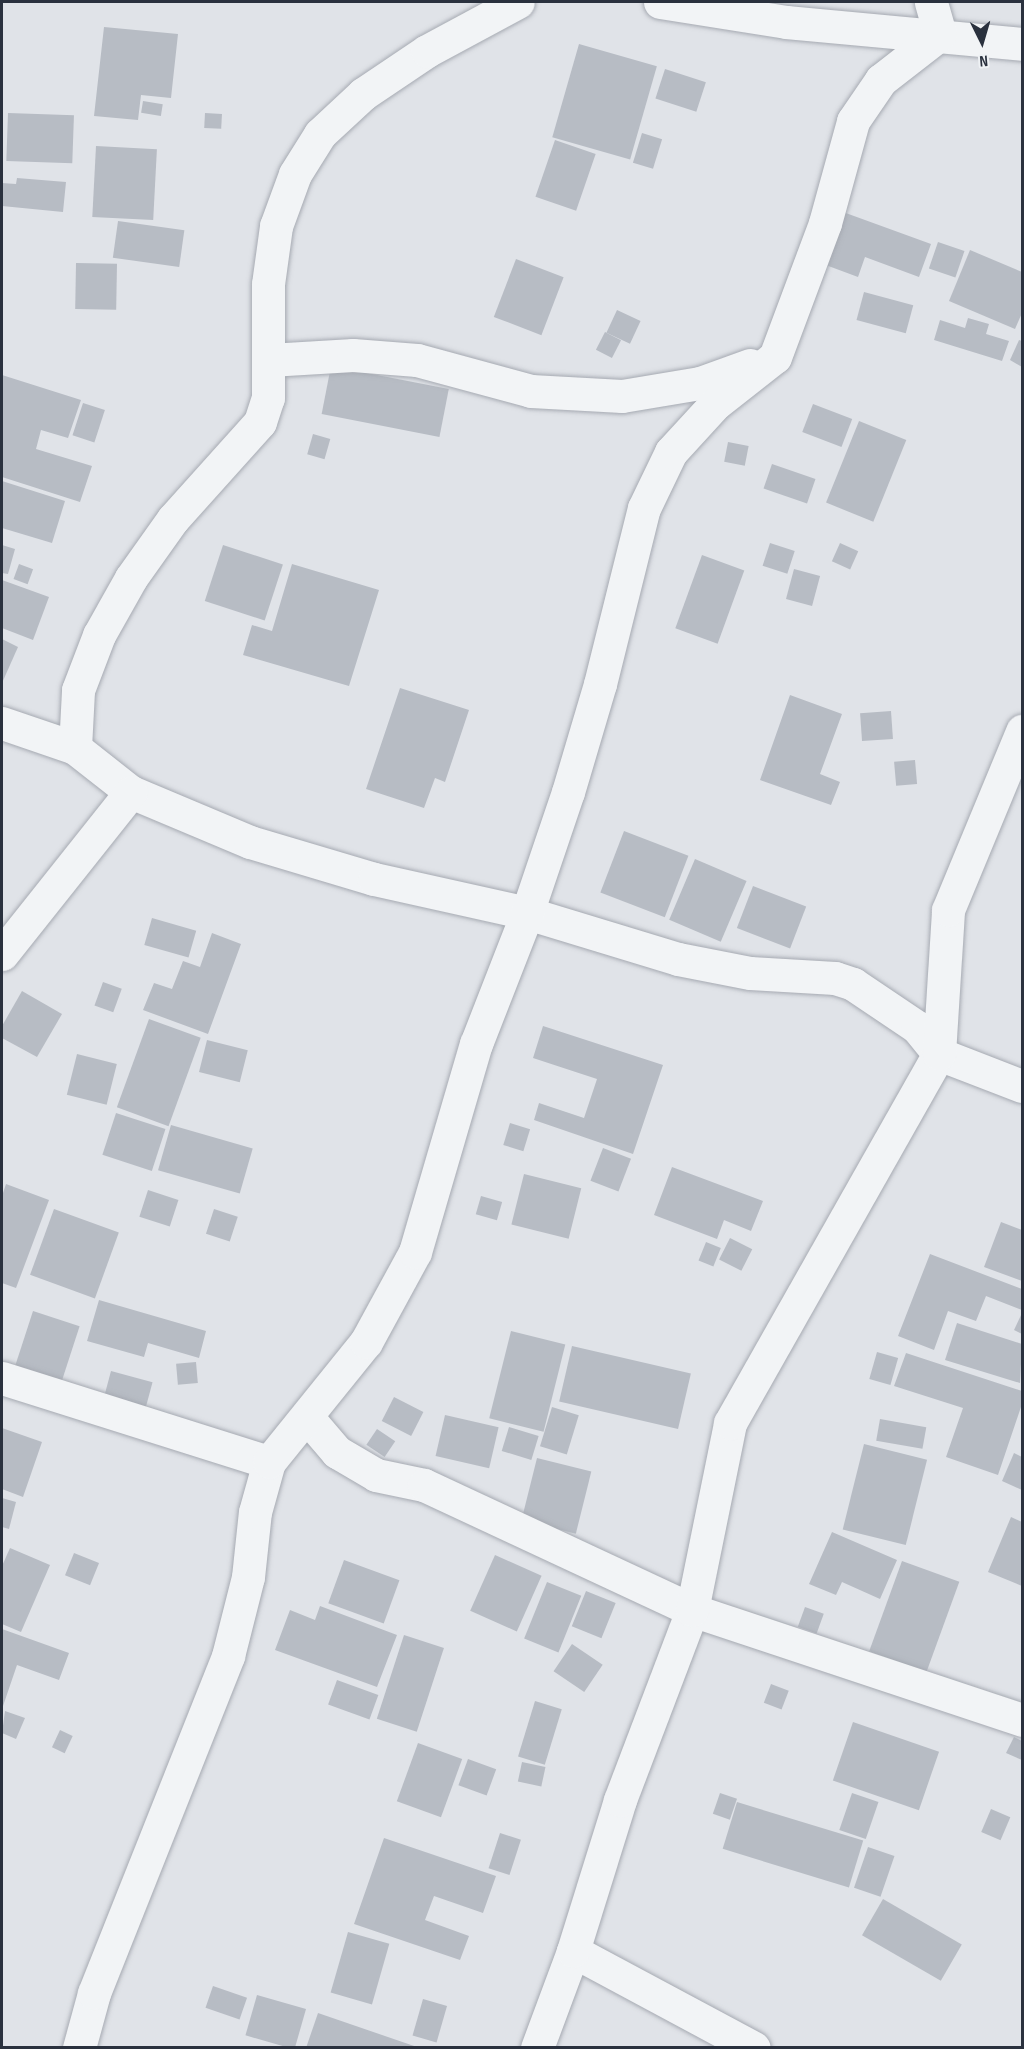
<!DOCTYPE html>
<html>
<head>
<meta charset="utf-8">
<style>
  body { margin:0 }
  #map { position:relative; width:1024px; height:2049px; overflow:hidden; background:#e0e3e8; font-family:"Sofia Sans Condensed",sans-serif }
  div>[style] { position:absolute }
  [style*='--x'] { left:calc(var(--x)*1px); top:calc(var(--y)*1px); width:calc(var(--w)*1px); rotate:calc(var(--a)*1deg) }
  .building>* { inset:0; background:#b7bcc4; transform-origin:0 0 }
  .roads { filter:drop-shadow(0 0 2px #a6aab2) drop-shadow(0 0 2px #a6aab2) }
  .minor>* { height:33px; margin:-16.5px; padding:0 16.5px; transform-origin:16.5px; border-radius:16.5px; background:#f2f4f6 }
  span { translate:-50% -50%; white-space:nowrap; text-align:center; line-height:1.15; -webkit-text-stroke:6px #eff2f5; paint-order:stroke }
  .frame { position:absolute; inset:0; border:3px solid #2a313e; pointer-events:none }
  .north { position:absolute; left:952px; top:12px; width:60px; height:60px; -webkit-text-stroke:4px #eff2f5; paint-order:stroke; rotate:175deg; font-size:16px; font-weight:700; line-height:24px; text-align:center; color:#2a313e }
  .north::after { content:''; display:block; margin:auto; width:21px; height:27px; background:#2a313e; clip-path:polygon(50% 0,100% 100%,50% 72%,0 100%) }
</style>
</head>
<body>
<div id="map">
  <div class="building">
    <i style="clip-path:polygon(104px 27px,178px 34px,171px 98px,141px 95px,138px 120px,94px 116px)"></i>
    <i style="left:579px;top:44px;width:81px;height:97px;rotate:16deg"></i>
    <i style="left:665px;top:69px;width:43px;height:31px;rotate:18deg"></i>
    <i style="left:143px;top:101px;width:20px;height:12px;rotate:9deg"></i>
    <i style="left:8px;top:113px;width:66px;height:48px;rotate:2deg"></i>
    <i style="left:205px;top:113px;width:17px;height:15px;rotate:3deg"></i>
    <i style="left:642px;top:133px;width:21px;height:31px;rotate:17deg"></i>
    <i style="left:555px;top:140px;width:43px;height:60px;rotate:19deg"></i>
    <i style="left:96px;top:146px;width:61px;height:71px;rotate:3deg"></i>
    <i style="clip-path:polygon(17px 178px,66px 182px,63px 212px,2px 206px,2px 183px,16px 184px)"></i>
    <i style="clip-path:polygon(843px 212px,931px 244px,919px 277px,865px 257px,858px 277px,823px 264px)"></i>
    <i style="left:118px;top:221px;width:67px;height:37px;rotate:8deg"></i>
    <i style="left:938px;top:242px;width:28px;height:28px;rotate:19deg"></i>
    <i style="clip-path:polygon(970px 250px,1022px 272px,1022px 313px,1015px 329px,949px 301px)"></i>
    <i style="left:516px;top:259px;width:51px;height:62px;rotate:21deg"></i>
    <i style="left:76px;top:263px;width:41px;height:46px;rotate:1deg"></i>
    <i style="left:864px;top:292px;width:51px;height:29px;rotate:15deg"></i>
    <i style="left:617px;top:310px;width:26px;height:25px;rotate:25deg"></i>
    <i style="clip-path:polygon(968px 318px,989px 324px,986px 334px,1009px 341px,1002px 361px,934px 340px,940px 320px,965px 328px)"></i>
    <i style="left:605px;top:332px;width:18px;height:20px;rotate:27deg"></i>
    <i style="clip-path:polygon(1019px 340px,1022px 341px,1022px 367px,1010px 360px)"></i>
    <i style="left:331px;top:366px;width:120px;height:49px;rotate:11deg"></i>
    <i style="clip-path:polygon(2px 375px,81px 400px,68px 438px,41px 430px,36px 449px,92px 466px,80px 502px,2px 477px)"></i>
    <i style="left:83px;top:403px;width:23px;height:34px;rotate:18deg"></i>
    <i style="left:813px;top:404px;width:42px;height:30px;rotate:21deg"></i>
    <i style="left:859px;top:421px;width:51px;height:88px;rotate:22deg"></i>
    <i style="left:313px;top:434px;width:18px;height:21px;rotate:16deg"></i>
    <i style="left:728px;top:442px;width:21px;height:20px;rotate:11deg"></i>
    <i style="left:772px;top:464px;width:46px;height:26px;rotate:19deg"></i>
    <i style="clip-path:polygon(2px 481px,65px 501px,52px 543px,2px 528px)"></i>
    <i style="left:770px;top:543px;width:26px;height:24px;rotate:18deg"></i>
    <i style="left:840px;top:543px;width:20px;height:20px;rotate:24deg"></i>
    <i style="clip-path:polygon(2px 545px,15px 549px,8px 574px,2px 573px)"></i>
    <i style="left:223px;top:545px;width:63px;height:59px;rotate:18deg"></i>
    <i style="left:702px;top:555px;width:45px;height:78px;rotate:20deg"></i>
    <i style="left:19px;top:564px;width:15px;height:16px;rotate:20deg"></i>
    <i style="clip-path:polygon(292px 564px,379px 590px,349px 686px,243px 655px,252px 625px,272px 631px)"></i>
    <i style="left:794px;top:569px;width:27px;height:31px;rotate:15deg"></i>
    <i style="clip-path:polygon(2px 580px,49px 597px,33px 640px,2px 628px)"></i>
    <i style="clip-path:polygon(2px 639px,18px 647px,2px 683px)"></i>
    <i style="clip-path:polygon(400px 688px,469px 710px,445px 782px,435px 778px,424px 808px,366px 789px)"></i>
    <i style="clip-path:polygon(790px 695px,842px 714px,820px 774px,840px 782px,831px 805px,760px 780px)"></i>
    <i style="left:891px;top:711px;width:28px;height:31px;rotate:86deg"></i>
    <i style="left:915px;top:760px;width:24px;height:21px;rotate:85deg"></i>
    <i style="left:624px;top:831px;width:69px;height:66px;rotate:21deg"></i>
    <i style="left:695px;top:859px;width:56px;height:66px;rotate:23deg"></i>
    <i style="left:753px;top:886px;width:57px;height:45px;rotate:21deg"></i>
    <i style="left:152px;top:918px;width:46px;height:28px;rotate:16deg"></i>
    <i style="clip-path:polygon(212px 933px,241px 944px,208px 1034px,143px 1010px,154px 983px,172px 989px,183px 961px,200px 967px)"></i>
    <i style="left:103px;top:982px;width:20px;height:25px;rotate:20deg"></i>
    <i style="clip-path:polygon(22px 991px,62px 1014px,37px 1057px,2px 1038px,2px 1026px)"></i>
    <i style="left:149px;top:1019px;width:55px;height:94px;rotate:20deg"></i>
    <i style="clip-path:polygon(543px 1026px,663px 1065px,633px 1154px,534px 1120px,539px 1103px,584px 1118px,597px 1079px,533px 1058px)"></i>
    <i style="left:207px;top:1040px;width:42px;height:33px;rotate:14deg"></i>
    <i style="left:77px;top:1054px;width:41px;height:42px;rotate:14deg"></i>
    <i style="left:116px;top:1113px;width:52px;height:44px;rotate:18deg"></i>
    <i style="left:510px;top:1123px;width:21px;height:23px;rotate:17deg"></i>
    <i style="left:171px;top:1125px;width:85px;height:47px;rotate:16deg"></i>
    <i style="left:603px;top:1148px;width:30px;height:35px;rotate:21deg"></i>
    <i style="clip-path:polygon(672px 1167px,763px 1201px,751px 1231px,724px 1220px,717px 1239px,654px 1215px)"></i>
    <i style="left:524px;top:1174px;width:59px;height:52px;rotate:14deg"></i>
    <i style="clip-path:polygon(6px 1184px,49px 1200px,16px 1288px,2px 1283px,2px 1196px)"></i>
    <i style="left:148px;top:1190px;width:32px;height:28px;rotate:18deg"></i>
    <i style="left:481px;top:1196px;width:22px;height:19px;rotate:16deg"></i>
    <i style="left:54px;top:1209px;width:69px;height:70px;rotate:20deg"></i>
    <i style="left:214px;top:1209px;width:25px;height:26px;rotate:18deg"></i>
    <i style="clip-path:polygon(1001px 1222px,1022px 1230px,1022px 1281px,984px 1267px)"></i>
    <i style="left:730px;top:1238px;width:25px;height:24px;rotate:27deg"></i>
    <i style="left:706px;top:1242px;width:16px;height:20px;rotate:22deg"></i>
    <i style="clip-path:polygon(930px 1254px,1022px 1289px,1022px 1310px,986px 1296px,976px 1321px,948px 1311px,934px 1350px,898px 1336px)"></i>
    <i style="clip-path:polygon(99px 1300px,206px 1331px,199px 1358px,148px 1343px,144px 1357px,87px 1341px)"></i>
    <i style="left:33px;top:1311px;width:49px;height:61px;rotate:18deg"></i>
    <i style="clip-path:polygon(1022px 1313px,1022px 1334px,1014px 1330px)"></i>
    <i style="clip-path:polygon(957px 1323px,1022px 1344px,1020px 1383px,945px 1360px)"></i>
    <i style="left:511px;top:1331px;width:56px;height:90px;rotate:14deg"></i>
    <i style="left:572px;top:1346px;width:122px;height:57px;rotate:13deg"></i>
    <i style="left:877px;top:1352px;width:22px;height:28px;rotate:16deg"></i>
    <i style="clip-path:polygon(906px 1353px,1022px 1391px,1022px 1404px,998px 1475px,946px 1457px,963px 1408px,894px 1386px)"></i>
    <i style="left:196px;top:1362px;width:21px;height:20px;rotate:85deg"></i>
    <i style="left:111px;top:1371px;width:43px;height:33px;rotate:15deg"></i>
    <i style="left:394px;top:1397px;width:33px;height:27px;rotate:27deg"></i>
    <i style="left:552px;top:1407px;width:28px;height:41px;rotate:17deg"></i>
    <i style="left:445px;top:1415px;width:55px;height:42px;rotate:13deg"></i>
    <i style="left:880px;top:1419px;width:47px;height:22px;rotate:10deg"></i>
    <i style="left:509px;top:1427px;width:31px;height:25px;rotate:17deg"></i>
    <i style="clip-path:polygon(2px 1428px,42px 1442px,23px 1497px,2px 1489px)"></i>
    <i style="left:377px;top:1429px;width:22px;height:19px;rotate:34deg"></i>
    <i style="left:864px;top:1444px;width:65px;height:88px;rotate:14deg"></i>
    <i style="clip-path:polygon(1014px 1453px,1022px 1457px,1022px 1490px,1002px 1481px)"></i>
    <i style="left:537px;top:1458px;width:56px;height:64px;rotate:14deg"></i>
    <i style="clip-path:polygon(2px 1498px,16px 1502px,9px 1529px,2px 1527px)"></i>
    <i style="clip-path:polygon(1011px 1517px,1022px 1522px,1022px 1586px,988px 1572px)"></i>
    <i style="clip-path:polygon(832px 1532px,897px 1560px,880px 1599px,842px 1582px,836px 1595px,809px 1584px)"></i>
    <i style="clip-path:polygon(10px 1548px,50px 1565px,21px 1632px,2px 1624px,2px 1566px)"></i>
    <i style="left:74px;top:1553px;width:27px;height:24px;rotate:22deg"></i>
    <i style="left:495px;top:1555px;width:51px;height:61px;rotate:24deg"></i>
    <i style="left:344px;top:1560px;width:59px;height:46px;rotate:20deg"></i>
    <i style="left:902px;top:1561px;width:61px;height:96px;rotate:20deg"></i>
    <i style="left:547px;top:1582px;width:37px;height:61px;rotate:22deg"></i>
    <i style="left:586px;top:1591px;width:32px;height:38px;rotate:22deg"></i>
    <i style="clip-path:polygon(320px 1606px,397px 1635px,377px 1687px,275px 1650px,290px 1610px,315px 1620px)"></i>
    <i style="left:805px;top:1607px;width:20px;height:21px;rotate:20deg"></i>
    <i style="clip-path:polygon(2px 1629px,69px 1653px,59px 1680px,17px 1665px,2px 1709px)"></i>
    <i style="left:404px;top:1635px;width:42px;height:88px;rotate:18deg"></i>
    <i style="left:572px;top:1644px;width:37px;height:33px;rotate:34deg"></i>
    <i style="left:337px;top:1680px;width:44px;height:26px;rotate:20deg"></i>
    <i style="left:771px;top:1684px;width:19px;height:20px;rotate:21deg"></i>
    <i style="left:535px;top:1701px;width:28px;height:58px;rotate:17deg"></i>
    <i style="clip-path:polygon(5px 1711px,25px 1718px,16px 1739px,2px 1733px)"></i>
    <i style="left:853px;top:1722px;width:91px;height:62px;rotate:19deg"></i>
    <i style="left:60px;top:1730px;width:14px;height:19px;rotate:25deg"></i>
    <i style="clip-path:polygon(1014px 1737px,1022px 1741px,1022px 1760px,1006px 1753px)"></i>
    <i style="left:418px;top:1743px;width:47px;height:62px;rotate:20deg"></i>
    <i style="left:468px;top:1759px;width:30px;height:28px;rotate:20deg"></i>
    <i style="left:522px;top:1762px;width:24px;height:20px;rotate:12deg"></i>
    <i style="left:720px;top:1793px;width:18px;height:22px;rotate:19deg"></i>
    <i style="left:852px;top:1793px;width:28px;height:39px;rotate:19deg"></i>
    <i style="left:737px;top:1802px;width:132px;height:49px;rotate:17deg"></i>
    <i style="left:991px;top:1809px;width:21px;height:25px;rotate:23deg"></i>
    <i style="left:500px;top:1833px;width:22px;height:37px;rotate:18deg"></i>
    <i style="clip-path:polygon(384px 1838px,496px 1876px,483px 1913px,434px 1896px,425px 1920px,469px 1936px,460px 1960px,354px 1924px)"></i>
    <i style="left:868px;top:1847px;width:28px;height:43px;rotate:19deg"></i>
    <i style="left:883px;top:1899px;width:91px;height:42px;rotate:30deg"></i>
    <i style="left:348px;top:1932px;width:43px;height:63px;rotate:16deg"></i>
    <i style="left:213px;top:1986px;width:36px;height:23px;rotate:19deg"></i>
    <i style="left:257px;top:1995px;width:51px;height:42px;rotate:16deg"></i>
    <i style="left:423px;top:1999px;width:25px;height:38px;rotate:16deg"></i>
    <i style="clip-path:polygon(318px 2013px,417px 2047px,417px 2048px,306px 2048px)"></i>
  </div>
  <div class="roads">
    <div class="minor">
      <i style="--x:660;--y:2;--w:128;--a:9"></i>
      <i style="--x:786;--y:22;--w:237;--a:5.3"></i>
      <i style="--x:269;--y:360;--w:84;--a:-3.4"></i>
      <i style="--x:353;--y:355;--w:64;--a:4.5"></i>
      <i style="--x:417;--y:360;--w:118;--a:15.2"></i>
      <i style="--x:531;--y:391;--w:91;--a:3.1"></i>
      <i style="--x:622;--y:396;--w:79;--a:-9.5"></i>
      <i style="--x:700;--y:383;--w:53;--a:-19.8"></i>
      <i style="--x:2;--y:723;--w:77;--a:18.9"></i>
      <i style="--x:75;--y:748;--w:71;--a:38.2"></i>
      <i style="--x:131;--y:792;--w:129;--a:22.8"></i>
      <i style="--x:250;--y:842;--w:129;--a:16.6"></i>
      <i style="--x:374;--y:879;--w:157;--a:12.5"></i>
      <i style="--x:527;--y:913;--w:158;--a:16.9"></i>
      <i style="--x:678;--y:959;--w:73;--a:11"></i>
      <i style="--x:750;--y:973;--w:85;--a:3.4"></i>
      <i style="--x:835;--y:978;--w:19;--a:18"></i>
      <i style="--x:853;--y:984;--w:77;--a:33.9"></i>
      <i style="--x:917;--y:1027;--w:35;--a:51"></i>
      <i style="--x:939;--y:1054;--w:89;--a:21.1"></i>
      <i style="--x:75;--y:748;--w:58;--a:-87"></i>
      <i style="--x:78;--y:690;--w:59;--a:-69.1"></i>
      <i style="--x:99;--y:635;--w:65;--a:-60.7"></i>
      <i style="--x:131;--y:578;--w:72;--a:-54.6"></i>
      <i style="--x:173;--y:519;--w:130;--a:-48.1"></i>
      <i style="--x:260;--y:422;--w:25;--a:-72"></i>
      <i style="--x:268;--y:398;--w:114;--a:-90"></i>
      <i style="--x:268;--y:284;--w:59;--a:-82.1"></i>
      <i style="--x:276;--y:226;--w:55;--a:-69.9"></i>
      <i style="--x:295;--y:174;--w:47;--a:-58"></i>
      <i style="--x:320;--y:134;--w:59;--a:-42.9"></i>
      <i style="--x:363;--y:94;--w:77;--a:-33.9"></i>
      <i style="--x:427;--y:51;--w:103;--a:-28.3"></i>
      <i style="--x:2;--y:954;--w:207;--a:-51.5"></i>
      <i style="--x:2;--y:1378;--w:280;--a:17.5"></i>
      <i style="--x:307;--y:1417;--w:46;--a:49.4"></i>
      <i style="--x:337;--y:1452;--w:45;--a:30.5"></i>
      <i style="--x:376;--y:1475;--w:49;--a:11.8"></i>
      <i style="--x:424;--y:1485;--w:296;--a:25"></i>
      <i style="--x:692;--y:1610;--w:348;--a:18.4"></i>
      <i style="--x:573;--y:1951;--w:205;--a:28.2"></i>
      <i style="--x:79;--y:2048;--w:57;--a:-74.7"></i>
      <i style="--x:94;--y:1993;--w:363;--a:-68.3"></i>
      <i style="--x:228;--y:1656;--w:81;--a:-75.8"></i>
      <i style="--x:248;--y:1577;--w:65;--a:-83.9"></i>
      <i style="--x:255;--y:1512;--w:52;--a:-74.4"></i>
      <i style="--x:269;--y:1462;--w:154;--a:-51.1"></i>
      <i style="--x:366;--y:1342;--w:102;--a:-61.4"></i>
      <i style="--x:415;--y:1252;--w:217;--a:-73.7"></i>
      <i style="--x:476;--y:1044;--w:141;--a:-68.7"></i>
      <i style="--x:527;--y:913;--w:128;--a:-71.3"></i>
      <i style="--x:568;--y:792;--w:113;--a:-73.5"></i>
      <i style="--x:600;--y:684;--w:181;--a:-76"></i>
      <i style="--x:644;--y:508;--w:62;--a:-64.3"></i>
      <i style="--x:671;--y:452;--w:65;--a:-47.5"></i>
      <i style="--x:715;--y:404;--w:76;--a:-38.1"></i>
      <i style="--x:775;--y:357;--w:143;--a:-69.5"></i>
      <i style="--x:825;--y:223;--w:106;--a:-74.6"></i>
      <i style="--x:853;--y:121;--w:50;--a:-55.7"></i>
      <i style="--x:881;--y:80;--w:75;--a:-37.9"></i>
      <i style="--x:940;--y:34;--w:33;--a:-106"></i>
      <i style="--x:537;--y:2048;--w:103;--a:-69.6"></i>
      <i style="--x:573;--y:1951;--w:158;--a:-72.7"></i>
      <i style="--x:620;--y:1800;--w:203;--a:-69.2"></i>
      <i style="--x:692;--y:1610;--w:191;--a:-78.5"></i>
      <i style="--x:730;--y:1423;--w:424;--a:-60.5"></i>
      <i style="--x:939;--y:1054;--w:144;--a:-86.4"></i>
      <i style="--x:948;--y:910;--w:194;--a:-67.5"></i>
    </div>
  </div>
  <div class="frame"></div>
  <div class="north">N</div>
</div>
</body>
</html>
